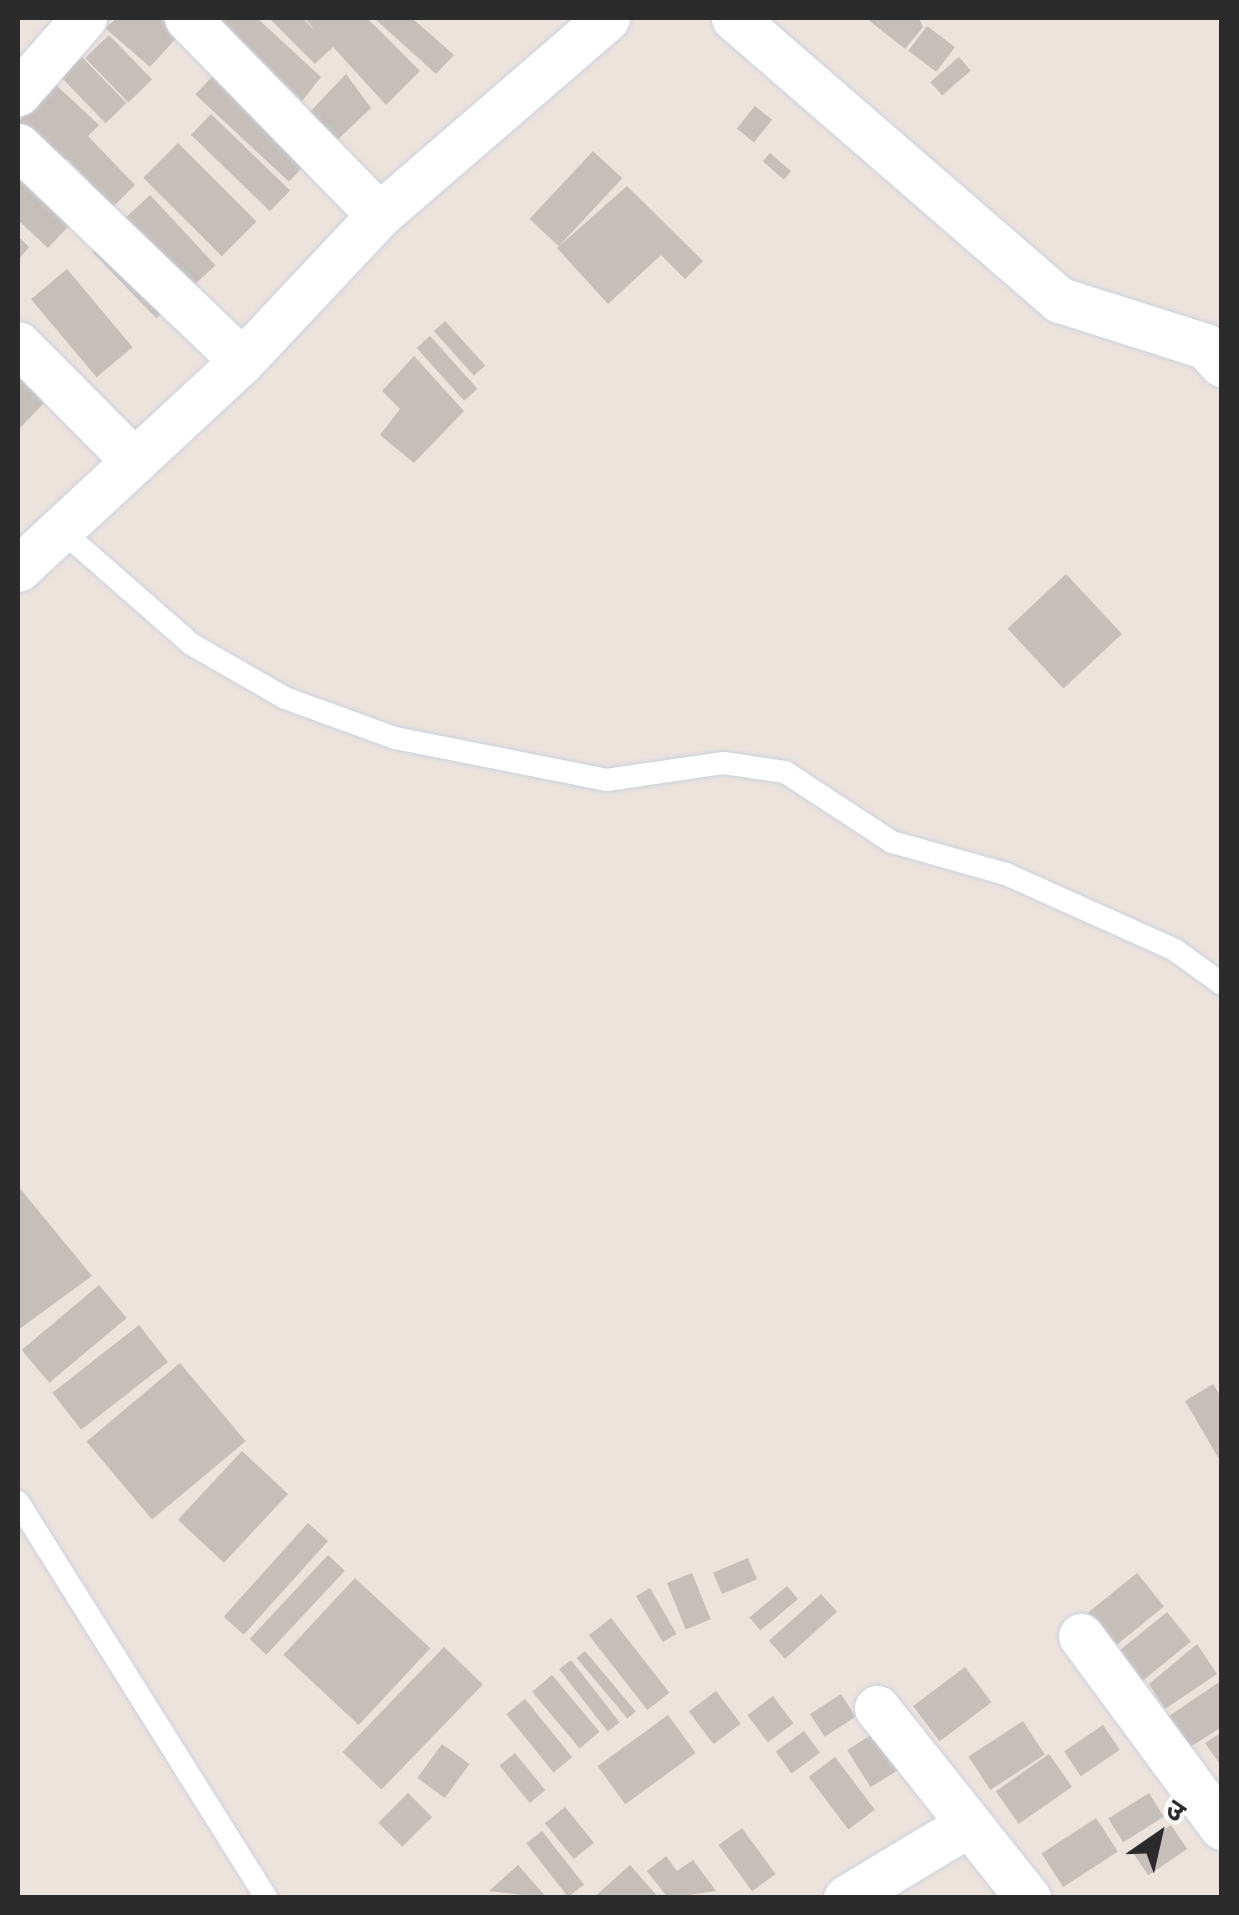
<!DOCTYPE html>
<html>
<head>
<meta charset="utf-8">
<style>
  body { margin:0 }
  #map { position:relative; width:1239px; height:1915px; overflow:hidden; background:#ede3dd; font-family:"Titillium Web","Noto Sans Devanagari",sans-serif }
  div>[style] { position:absolute }
  [style*='--x'] { left:calc(var(--x)*1px); top:calc(var(--y)*1px); width:calc(var(--w)*1px); rotate:calc(var(--a)*1deg) }
  .building>* { inset:0; background:#c6beb8; transform-origin:0 0 }
  .roads { filter:drop-shadow(0 0 2px #cbd2dd) drop-shadow(0 0 2px #cbd2dd) }
  .lane>* { height:22px; margin:-11px; padding:0 11px; transform-origin:11px; border-radius:11px; background:#fff }
  .street>* { height:45px; margin:-22.5px; padding:0 22.5px; transform-origin:22.5px; border-radius:22.5px; background:#fff }
  span { translate:-50% -50%; white-space:nowrap; text-align:center; line-height:1.15; -webkit-text-stroke:10px #fff; paint-order:stroke }
  .frame { position:absolute; inset:0; border:20px solid #2b2b2b; pointer-events:none }
  .north { position:absolute; left:1109px; top:1785px; width:100px; height:100px; -webkit-text-stroke:8px #fff; paint-order:stroke; rotate:34deg; font-size:28px; font-weight:700; line-height:40px; text-align:center; color:#2b2b2b }
  .north::after { content:''; display:block; margin:auto; width:35px; height:45px; background:#2b2b2b; clip-path:polygon(50% 0,100% 100%,50% 72%,0 100%) }
</style>
</head>
<body>
<div id="map">
  <div class="building">
    <i style="clip-path:polygon(117px 18px,160px 18px,179px 35px,150px 67px,105px 28px)"></i>
    <i style="clip-path:polygon(219px 18px,257px 18px,321px 77px,302px 101px)"></i>
    <i style="clip-path:polygon(269px 18px,303px 18px,316px 32px,305px 18px,367px 18px,420px 71px,386px 105px,333px 47px,315px 64px)"></i>
    <i style="clip-path:polygon(374px 18px,412px 18px,454px 55px,436px 74px)"></i>
    <i style="clip-path:polygon(866px 18px,919px 18px,923px 27px,905px 49px)"></i>
    <i style="left:927px;top:26px;width:35px;height:31px;rotate:37deg"></i>
    <i style="left:109px;top:35px;width:62px;height:33px;rotate:46deg"></i>
    <i style="left:82px;top:57px;width:64px;height:29px;rotate:46deg"></i>
    <i style="left:959px;top:57px;width:18px;height:38px;rotate:49deg"></i>
    <i style="left:222px;top:66px;width:128px;height:39px;rotate:43deg"></i>
    <i style="clip-path:polygon(346px 74px,371px 108px,333px 144px,304px 118px)"></i>
    <i style="clip-path:polygon(54px 83px,99px 125px,88px 136px,135px 185px,113px 207px,67px 159px,54px 173px,18px 138px,18px 122px)"></i>
    <i style="left:755px;top:106px;width:22px;height:29px;rotate:39deg"></i>
    <i style="left:211px;top:114px;width:110px;height:29px;rotate:44deg"></i>
    <i style="left:178px;top:143px;width:111px;height:49px;rotate:45deg"></i>
    <i style="left:593px;top:151px;width:40px;height:93px;rotate:43deg"></i>
    <i style="clip-path:polygon(18px 153px,82px 212px,48px 248px,18px 220px)"></i>
    <i style="left:770px;top:153px;width:28px;height:11px;rotate:41deg"></i>
    <i style="clip-path:polygon(627px 186px,703px 261px,685px 279px,661px 255px,608px 304px,557px 248px)"></i>
    <i style="left:150px;top:195px;width:96px;height:35px;rotate:47deg"></i>
    <i style="clip-path:polygon(18px 236px,29px 247px,18px 260px)"></i>
    <i style="left:104px;top:241px;width:92px;height:16px;rotate:46deg"></i>
    <i style="left:67px;top:269px;width:102px;height:47px;rotate:50deg"></i>
    <i style="left:445px;top:321px;width:60px;height:15px;rotate:48deg"></i>
    <i style="left:430px;top:336px;width:71px;height:18px;rotate:48deg"></i>
    <i style="clip-path:polygon(414px 356px,464px 411px,414px 463px,380px 435px,400px 409px,382px 391px)"></i>
    <i style="clip-path:polygon(18px 361px,52px 395px,18px 430px)"></i>
    <i style="left:1066px;top:574px;width:82px;height:80px;rotate:47deg"></i>
    <i style="clip-path:polygon(18px 1186px,92px 1276px,18px 1330px)"></i>
    <i style="left:99px;top:1285px;width:43px;height:101px;rotate:50deg"></i>
    <i style="left:139px;top:1325px;width:47px;height:110px;rotate:52deg"></i>
    <i style="left:180px;top:1363px;width:102px;height:122px;rotate:50deg"></i>
    <i style="clip-path:polygon(1213px 1384px,1222px 1398px,1222px 1464px,1185px 1401px)"></i>
    <i style="left:242px;top:1451px;width:63px;height:94px;rotate:43deg"></i>
    <i style="left:308px;top:1523px;width:27px;height:126px;rotate:42deg"></i>
    <i style="left:328px;top:1555px;width:23px;height:115px;rotate:43deg"></i>
    <i style="left:748px;top:1558px;width:23px;height:38px;rotate:67deg"></i>
    <i style="left:692px;top:1573px;width:50px;height:27px;rotate:68deg"></i>
    <i style="left:1137px;top:1573px;width:43px;height:64px;rotate:51deg"></i>
    <i style="left:355px;top:1578px;width:103px;height:105px;rotate:43deg"></i>
    <i style="left:787px;top:1586px;width:17px;height:49px;rotate:50deg"></i>
    <i style="left:650px;top:1588px;width:53px;height:16px;rotate:60deg"></i>
    <i style="left:821px;top:1594px;width:24px;height:70px;rotate:48deg"></i>
    <i style="left:1167px;top:1612px;width:38px;height:67px;rotate:51deg"></i>
    <i style="left:611px;top:1618px;width:95px;height:28px;rotate:52deg"></i>
    <i style="clip-path:polygon(1197px 1644px,1217px 1674px,1165px 1709px,1149px 1684px)"></i>
    <i style="left:444px;top:1647px;width:54px;height:146px;rotate:44deg"></i>
    <i style="left:585px;top:1651px;width:79px;height:11px;rotate:50deg"></i>
    <i style="left:571px;top:1660px;width:79px;height:15px;rotate:52deg"></i>
    <i style="left:965px;top:1667px;width:44px;height:65px;rotate:53deg"></i>
    <i style="left:552px;top:1675px;width:74px;height:26px;rotate:50deg"></i>
    <i style="clip-path:polygon(1222px 1680px,1222px 1727px,1190px 1747px,1169px 1716px)"></i>
    <i style="left:716px;top:1691px;width:41px;height:34px;rotate:53deg"></i>
    <i style="left:841px;top:1694px;width:27px;height:37px;rotate:57deg"></i>
    <i style="left:773px;top:1696px;width:34px;height:32px;rotate:53deg"></i>
    <i style="left:525px;top:1699px;width:75px;height:24px;rotate:51deg"></i>
    <i style="left:668px;top:1715px;width:47px;height:87px;rotate:54deg"></i>
    <i style="left:1023px;top:1721px;width:40px;height:65px;rotate:57deg"></i>
    <i style="left:1103px;top:1725px;width:30px;height:47px;rotate:56deg"></i>
    <i style="left:804px;top:1731px;width:27px;height:35px;rotate:54deg"></i>
    <i style="left:876px;top:1732px;width:44px;height:34px;rotate:58deg"></i>
    <i style="clip-path:polygon(1222px 1732px,1222px 1767px,1205px 1743px)"></i>
    <i style="left:442px;top:1744px;width:34px;height:42px;rotate:36deg"></i>
    <i style="left:515px;top:1753px;width:48px;height:20px;rotate:51deg"></i>
    <i style="left:1049px;top:1754px;width:40px;height:65px;rotate:55deg"></i>
    <i style="left:835px;top:1757px;width:66px;height:33px;rotate:53deg"></i>
    <i style="left:408px;top:1793px;width:34px;height:42px;rotate:45deg"></i>
    <i style="left:1149px;top:1793px;width:28px;height:48px;rotate:58deg"></i>
    <i style="left:565px;top:1807px;width:46px;height:26px;rotate:51deg"></i>
    <i style="left:1096px;top:1818px;width:40px;height:65px;rotate:57deg"></i>
    <i style="left:1171px;top:1825px;width:29px;height:47px;rotate:56deg"></i>
    <i style="left:742px;top:1828px;width:57px;height:29px;rotate:54deg"></i>
    <i style="left:542px;top:1831px;width:68px;height:20px;rotate:52deg"></i>
    <i style="clip-path:polygon(666px 1856px,677px 1871px,693px 1860px,716px 1891px,668px 1898px,647px 1871px)"></i>
    <i style="clip-path:polygon(518px 1865px,547px 1898px,489px 1891px)"></i>
    <i style="clip-path:polygon(630px 1865px,659px 1898px,593px 1898px)"></i>
  </div>
  <div class="roads">
    <div class="lane">
      <i style="--x:61;--y:530;--w:173;--a:41.2"></i>
      <i style="--x:191;--y:644;--w:108;--a:29.9"></i>
      <i style="--x:285;--y:698;--w:117;--a:20"></i>
      <i style="--x:395;--y:738;--w:216;--a:11.2"></i>
      <i style="--x:607;--y:780;--w:118;--a:-8.3"></i>
      <i style="--x:724;--y:763;--w:62;--a:8.4"></i>
      <i style="--x:785;--y:772;--w:128;--a:33.2"></i>
      <i style="--x:892;--y:842;--w:118;--a:15.7"></i>
      <i style="--x:1006;--y:874;--w:185;--a:24.2"></i>
      <i style="--x:1175;--y:950;--w:58;--a:35.9"></i>
      <i style="--x:18;--y:1502;--w:467;--a:57.9"></i>
    </div>
    <div class="street">
      <i style="--x:187;--y:18;--w:275;--a:45.7"></i>
      <i style="--x:734;--y:18;--w:431;--a:40.9"></i>
      <i style="--x:1060;--y:300;--w:152;--a:17.6"></i>
      <i style="--x:1205;--y:346;--w:25;--a:47"></i>
      <i style="--x:18;--y:93;--w:100;--a:-48.7"></i>
      <i style="--x:18;--y:146;--w:310;--a:43.8"></i>
      <i style="--x:18;--y:344;--w:165;--a:45.2"></i>
      <i style="--x:18;--y:569;--w:306;--a:-42.9"></i>
      <i style="--x:242;--y:361;--w:200;--a:-46.8"></i>
      <i style="--x:379;--y:215;--w:301;--a:-40.8"></i>
      <i style="--x:1081;--y:1636;--w:237;--a:53.6"></i>
      <i style="--x:877;--y:1708;--w:243;--a:51.5"></i>
      <i style="--x:846;--y:1898;--w:141;--a:-31.1"></i>
    </div>
  </div>
  <div class="frame"></div>
  <div class="north">उ</div>
</div>
</body>
</html>
